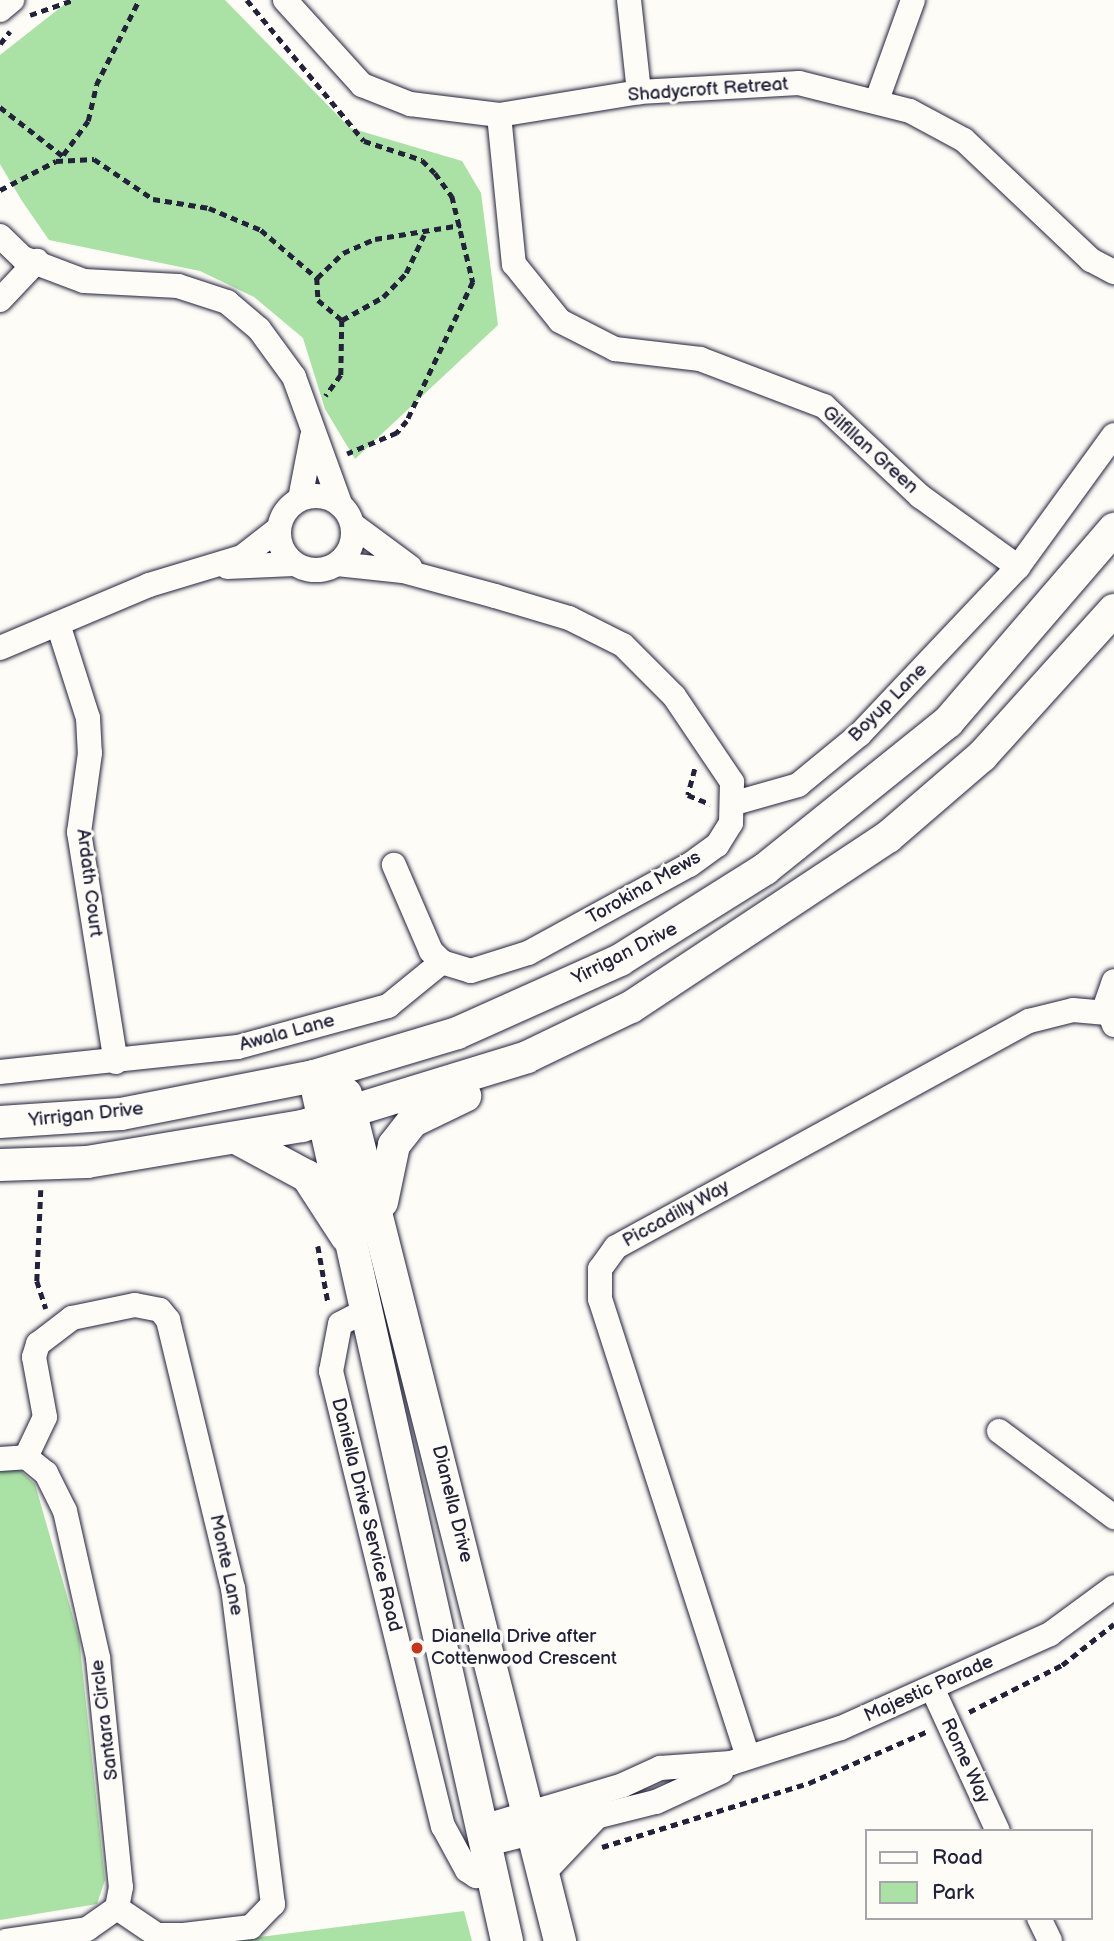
<!DOCTYPE html>
<html>
<head>
<meta charset="utf-8">
<style>
  body { margin:0 }
  #map { position:relative; width:1114px; height:1941px; overflow:hidden; background:#fdfcf7; font-family:"Balsamiq Sans",sans-serif }
  div>[style] { position:absolute }
  [style*='--x'] { left:calc(var(--x)*1px); top:calc(var(--y)*1px); width:calc(var(--w)*1px); rotate:calc(var(--a)*1deg) }
  .green>* { inset:0; background:#aae1a5 }
  .path>* { height:4.5px; margin-top:-2.25px; transform-origin:0; background:repeating-linear-gradient(90deg,#22223b 0 7px,transparent 0 12px) }
  .roads { filter:drop-shadow(0 0 2px #22223b) drop-shadow(0 0 2px #22223b) }
  .minor>* { height:24px; margin:-12px; padding:0 12px; transform-origin:12px; border-radius:12px; background:#fdfcf7 }
  .minor>.ring { margin:-12px; padding:0; box-sizing:content-box; background:none; border:24px solid #fdfcf7; border-radius:50% }
  .major>* { height:32px; margin:-16px; padding:0 16px; transform-origin:16px; border-radius:16px; background:#fdfcf7 }
  .dots>* { width:19px; height:19px; translate:-50% -50%; box-sizing:border-box; border:4px solid #fdfcf7; border-radius:50% }
  span { translate:-50% -50%; white-space:nowrap; text-align:center; line-height:1.15; -webkit-text-stroke:6px #fdfcf7; paint-order:stroke }
  .street-label { font-size:19px; color:#22223b }
  .poi-label { font-size:19px; color:#22223b }
  .left { translate:0 -50%; text-align:left }
  .legend { position:absolute; left:865px; top:1829px; width:228px; height:91px; box-sizing:border-box; background:#fdfcf7; border:2px solid #a5a5ac; margin:0; padding:9px 12px; list-style:none; font-size:21px; color:#22223b }
  .legend li { display:flex; align-items:center; gap:14px; height:35px }
  .legend b { width:35px; border:2px solid #a5a5ac }
</style>
</head>
<body>
<div id="map">
  <div class="green">
    <i style="clip-path:polygon(70px 0,225px 0,350px 128px,462px 161px,481px 193px,498px 325px,355px 459px,325px 409px,303px 338px,254px 297px,200px 271px,49px 240px,22px 201px,0 164px,0 55px)"></i>
    <i style="clip-path:polygon(17px 1468px,35px 1484px,79px 1638px,105px 1880px,97px 1904px,0 1920px,0 1470px)"></i>
    <i style="clip-path:polygon(464px 1911px,472px 1941px,229px 1941px)"></i>
  </div>
  <div class="path">
    <i style="--x:247;--y:0;--w:183;--a:50.3"></i>
    <i style="--x:364;--y:141;--w:61;--a:18.1"></i>
    <i style="--x:422;--y:160;--w:18;--a:45"></i>
    <i style="--x:435;--y:173;--w:29;--a:54"></i>
    <i style="--x:452;--y:196;--w:89;--a:76.3"></i>
    <i style="--x:473;--y:282;--w:154;--a:115.4"></i>
    <i style="--x:407;--y:421;--w:16;--a:130"></i>
    <i style="--x:397;--y:433;--w:54;--a:157.2"></i>
    <i style="--x:30;--y:15;--w:46;--a:-19.2"></i>
    <i style="--x:0;--y:44;--w:16;--a:-52"></i>
    <i style="--x:0;--y:107;--w:81;--a:38"></i>
    <i style="--x:63;--y:155;--w:42;--a:-53.7"></i>
    <i style="--x:88;--y:121;--w:37;--a:-77"></i>
    <i style="--x:96;--y:85;--w:95;--a:-63.2"></i>
    <i style="--x:0;--y:190;--w:63;--a:-27.4"></i>
    <i style="--x:56;--y:161;--w:38;--a:-3"></i>
    <i style="--x:94;--y:159;--w:71;--a:34.1"></i>
    <i style="--x:153;--y:199;--w:57;--a:9.1"></i>
    <i style="--x:209;--y:208;--w:56;--a:22.9"></i>
    <i style="--x:261;--y:230;--w:74;--a:40.6"></i>
    <i style="--x:317;--y:278;--w:22;--a:87"></i>
    <i style="--x:318;--y:300;--w:31;--a:40"></i>
    <i style="--x:342;--y:320;--w:55;--a:91"></i>
    <i style="--x:341;--y:375;--w:26;--a:126"></i>
    <i style="--x:317;--y:278;--w:36;--a:-44"></i>
    <i style="--x:343;--y:253;--w:35;--a:-24"></i>
    <i style="--x:375;--y:239;--w:87;--a:-9.2"></i>
    <i style="--x:342;--y:320;--w:47;--a:-29.3"></i>
    <i style="--x:383;--y:297;--w:33;--a:-46"></i>
    <i style="--x:406;--y:273;--w:42;--a:-64.7"></i>
    <i style="--x:695;--y:769;--w:27;--a:105"></i>
    <i style="--x:688;--y:795;--w:24;--a:22"></i>
    <i style="--x:41;--y:1190;--w:91;--a:92.5"></i>
    <i style="--x:37;--y:1281;--w:29;--a:72"></i>
    <i style="--x:318;--y:1246;--w:57;--a:79.9"></i>
    <i style="--x:969;--y:1712;--w:104;--a:-26.8"></i>
    <i style="--x:1062;--y:1665;--w:66;--a:-38.3"></i>
    <i style="--x:602;--y:1847;--w:217;--a:-17.2"></i>
    <i style="--x:809;--y:1783;--w:128;--a:-23.6"></i>
  </div>
  <div class="roads">
    <div class="minor">
      <i style="--x:285;--y:0;--w:115;--a:47.8"></i>
      <i style="--x:362;--y:85;--w:52;--a:21.6"></i>
      <i style="--x:410;--y:104;--w:90;--a:7"></i>
      <i style="--x:499;--y:115;--w:142;--a:-9.3"></i>
      <i style="--x:639;--y:92;--w:160;--a:-3.2"></i>
      <i style="--x:799;--y:83;--w:114;--a:14.2"></i>
      <i style="--x:910;--y:111;--w:61;--a:28.2"></i>
      <i style="--x:964;--y:140;--w:175;--a:43.4"></i>
      <i style="--x:1091;--y:260;--w:26;--a:28"></i>
      <i style="--x:629;--y:0;--w:93;--a:83.8"></i>
      <i style="--x:0;--y:10;--w:16;--a:-40"></i>
      <i style="--x:877;--y:100;--w:106;--a:-70.2"></i>
      <i style="--x:499;--y:115;--w:150;--a:84.3"></i>
      <i style="--x:514;--y:264;--w:73;--a:51.1"></i>
      <i style="--x:560;--y:321;--w:62;--a:27"></i>
      <i style="--x:615;--y:349;--w:86;--a:6.7"></i>
      <i style="--x:700;--y:359;--w:133;--a:20.8"></i>
      <i style="--x:824;--y:406;--w:132;--a:43.2"></i>
      <i style="--x:920;--y:496;--w:121;--a:35.9"></i>
      <i style="--x:0;--y:236;--w:32;--a:44"></i>
      <i style="--x:23;--y:258;--w:65;--a:20.7"></i>
      <i style="--x:84;--y:281;--w:94;--a:3"></i>
      <i style="--x:178;--y:286;--w:52;--a:18.1"></i>
      <i style="--x:227;--y:302;--w:42;--a:40.2"></i>
      <i style="--x:259;--y:329;--w:59;--a:53.9"></i>
      <i style="--x:294;--y:377;--w:137;--a:70"></i>
      <i style="--x:0;--y:300;--w:54;--a:-46.5"></i>
      <i class="ring" style="left:279px;top:496px;width:50px;height:50px"></i>
      <i style="--x:300;--y:499;--w:63;--a:-79"></i>
      <i style="--x:353;--y:525;--w:71;--a:36.4"></i>
      <i style="--x:337;--y:564;--w:66;--a:6.1"></i>
      <i style="--x:403;--y:571;--w:95;--a:15.2"></i>
      <i style="--x:495;--y:596;--w:77;--a:16.6"></i>
      <i style="--x:569;--y:618;--w:60;--a:26.6"></i>
      <i style="--x:623;--y:645;--w:72;--a:45"></i>
      <i style="--x:674;--y:696;--w:104;--a:56"></i>
      <i style="--x:732;--y:782;--w:41;--a:91.4"></i>
      <i style="--x:731;--y:823;--w:26;--a:122"></i>
      <i style="--x:717;--y:845;--w:34;--a:144"></i>
      <i style="--x:689;--y:865;--w:183;--a:151.3"></i>
      <i style="--x:528;--y:953;--w:60;--a:162.5"></i>
      <i style="--x:471;--y:971;--w:30;--a:-163"></i>
      <i style="--x:442;--y:962;--w:16;--a:-135"></i>
      <i style="--x:431;--y:951;--w:94;--a:-113.3"></i>
      <i style="--x:227;--y:567;--w:67;--a:-2.6"></i>
      <i style="--x:58;--y:624;--w:99;--a:72.3"></i>
      <i style="--x:88;--y:718;--w:35;--a:87"></i>
      <i style="--x:90;--y:753;--w:80;--a:97.9"></i>
      <i style="--x:79;--y:832;--w:233;--a:80.9"></i>
      <i style="--x:0;--y:648;--w:162;--a:-22.9"></i>
      <i style="--x:149;--y:585;--w:97;--a:-16.8"></i>
      <i style="--x:242;--y:557;--w:46;--a:-37.9"></i>
      <i style="--x:735;--y:803;--w:66;--a:-15.9"></i>
      <i style="--x:798;--y:785;--w:80;--a:-39.4"></i>
      <i style="--x:860;--y:734;--w:230;--a:-46.6"></i>
      <i style="--x:1018;--y:567;--w:163;--a:-54"></i>
      <i style="--x:1114;--y:1025;--w:22;--a:-111"></i>
      <i style="--x:1106;--y:1004;--w:24;--a:-71"></i>
      <i style="--x:0;--y:1072;--w:239;--a:-6"></i>
      <i style="--x:238;--y:1047;--w:156;--a:-15.3"></i>
      <i style="--x:388;--y:1006;--w:70;--a:-39.2"></i>
      <i style="--x:367;--y:1310;--w:30;--a:153"></i>
      <i style="--x:340;--y:1324;--w:48;--a:100.8"></i>
      <i style="--x:331;--y:1371;--w:469;--a:76.2"></i>
      <i style="--x:443;--y:1826;--w:50;--a:61.4"></i>
      <i style="--x:467;--y:1870;--w:11;--a:34"></i>
      <i style="--x:476;--y:1876;--w:14;--a:-12"></i>
      <i style="--x:999;--y:1431;--w:144;--a:36.8"></i>
      <i style="--x:26;--y:1457;--w:44;--a:-64.6"></i>
      <i style="--x:45;--y:1417;--w:61;--a:-100.4"></i>
      <i style="--x:34;--y:1357;--w:14;--a:-73"></i>
      <i style="--x:38;--y:1344;--w:43;--a:-37.4"></i>
      <i style="--x:72;--y:1318;--w:64;--a:-11.7"></i>
      <i style="--x:135;--y:1305;--w:25;--a:11"></i>
      <i style="--x:160;--y:1310;--w:13;--a:51"></i>
      <i style="--x:168;--y:1320;--w:276;--a:76.4"></i>
      <i style="--x:233;--y:1588;--w:319;--a:82.8"></i>
      <i style="--x:273;--y:1904;--w:32;--a:134"></i>
      <i style="--x:251;--y:1927;--w:68;--a:173.3"></i>
      <i style="--x:183;--y:1935;--w:26;--a:180"></i>
      <i style="--x:157;--y:1935;--w:48;--a:-146"></i>
      <i style="--x:0;--y:1459;--w:26;--a:-4"></i>
      <i style="--x:26;--y:1457;--w:26;--a:39"></i>
      <i style="--x:46;--y:1473;--w:42;--a:63.4"></i>
      <i style="--x:65;--y:1511;--w:151;--a:77.3"></i>
      <i style="--x:98;--y:1658;--w:230;--a:84.3"></i>
      <i style="--x:121;--y:1887;--w:21;--a:101"></i>
      <i style="--x:117;--y:1908;--w:37;--a:145"></i>
      <i style="--x:87;--y:1929;--w:82;--a:171.6"></i>
      <i style="--x:933;--y:1690;--w:155;--a:65.3"></i>
      <i style="--x:748;--y:1757;--w:481;--a:-107.9"></i>
      <i style="--x:600;--y:1299;--w:30;--a:-90"></i>
      <i style="--x:600;--y:1269;--w:27;--a:-54"></i>
      <i style="--x:616;--y:1247;--w:471;--a:-28.7"></i>
      <i style="--x:1029;--y:1021;--w:45;--a:-14"></i>
      <i style="--x:1073;--y:1010;--w:34;--a:5"></i>
      <i style="--x:479;--y:1828;--w:150;--a:-16.6"></i>
      <i style="--x:623;--y:1785;--w:41;--a:-24.7"></i>
      <i style="--x:660;--y:1768;--w:71;--a:-4"></i>
      <i style="--x:731;--y:1763;--w:115;--a:-17.7"></i>
      <i style="--x:841;--y:1728;--w:229;--a:-24.2"></i>
      <i style="--x:1050;--y:1634;--w:79;--a:-36.3"></i>
      <i style="--x:483;--y:1845;--w:178;--a:-14"></i>
      <i style="--x:656;--y:1802;--w:72;--a:-24.8"></i>
      <i style="--x:1039;--y:1918;--w:25;--a:64"></i>
    </div>
    <div class="major">
      <i style="--x:314;--y:1076;--w:886;--a:77.42"></i>
      <i style="--x:346;--y:1094;--w:874;--a:75.82"></i>
      <i style="--x:0;--y:1122;--w:121;--a:-3.8"></i>
      <i style="--x:121;--y:1114;--w:197;--a:-11.1"></i>
      <i style="--x:314;--y:1076;--w:149;--a:-16.7"></i>
      <i style="--x:457;--y:1033;--w:179;--a:-24.1"></i>
      <i style="--x:620;--y:960;--w:171;--a:-32.1"></i>
      <i style="--x:765;--y:869;--w:235;--a:-38.8"></i>
      <i style="--x:948;--y:722;--w:255;--a:-49.3"></i>
      <i style="--x:236;--y:1138;--w:81;--a:28.2"></i>
      <i style="--x:307;--y:1176;--w:72;--a:57"></i>
      <i style="--x:0;--y:1165;--w:87;--a:-2"></i>
      <i style="--x:87;--y:1162;--w:218;--a:-9.5"></i>
      <i style="--x:302;--y:1126;--w:235;--a:-17"></i>
      <i style="--x:527;--y:1057;--w:115;--a:-25.7"></i>
      <i style="--x:631;--y:1007;--w:308;--a:-33.5"></i>
      <i style="--x:888;--y:837;--w:124;--a:-40.8"></i>
      <i style="--x:982;--y:756;--w:197;--a:-47.9"></i>
      <i style="--x:382;--y:1202;--w:58;--a:-78.1"></i>
      <i style="--x:394;--y:1145;--w:31;--a:-52"></i>
      <i style="--x:413;--y:1121;--w:58;--a:-25.7"></i>
      <i style="--x:543;--y:1868;--w:76;--a:-46.6"></i>
    </div>
  </div>
  <div class="dots">
    <i style="left:417px;top:1648px;background:#c8321e"></i>
  </div>
  <div class="street-label">
    <span style="left:708px;top:90px;rotate:-4deg">Shadycroft Retreat</span>
    <span style="left:870px;top:450px;rotate:42deg">Gilfillan Green</span>
    <span style="left:888px;top:703px;rotate:-45deg">Boyup Lane</span>
    <span style="left:89px;top:883px;rotate:83deg">Ardath Court</span>
    <span style="left:644px;top:888px;rotate:-30deg">Torokina Mews</span>
    <span style="left:625px;top:954px;rotate:-27deg">Yirrigan Drive</span>
    <span style="left:287px;top:1033px;rotate:-15deg">Awala Lane</span>
    <span style="left:86px;top:1115px;rotate:-6deg">Yirrigan Drive</span>
    <span style="left:676px;top:1214px;rotate:-29deg">Piccadilly Way</span>
    <span style="left:452px;top:1504px;rotate:76deg">Dianella Drive</span>
    <span style="left:366px;top:1515px;rotate:76deg">Daniella Drive Service Road</span>
    <span style="left:226px;top:1565px;rotate:78deg">Monte Lane</span>
    <span style="left:929px;top:1689px;rotate:-24deg">Majestic Parade</span>
    <span style="left:105px;top:1720px;rotate:-97deg">Santara Circle</span>
    <span style="left:965px;top:1761px;rotate:65deg">Rome Way</span>
  </div>
  <div class="poi-label">
    <span class="left" style="left:431px;top:1648px">Dianella Drive after<br>Cottenwood Crescent</span>
  </div>
  <ul class="legend">
  <li><b style="height:9px;background:#fdfcf7"></b>Road</li>
  <li><b style="height:19px;background:#aae1a5"></b>Park</li>
  </ul>
</div>
</body>
</html>
